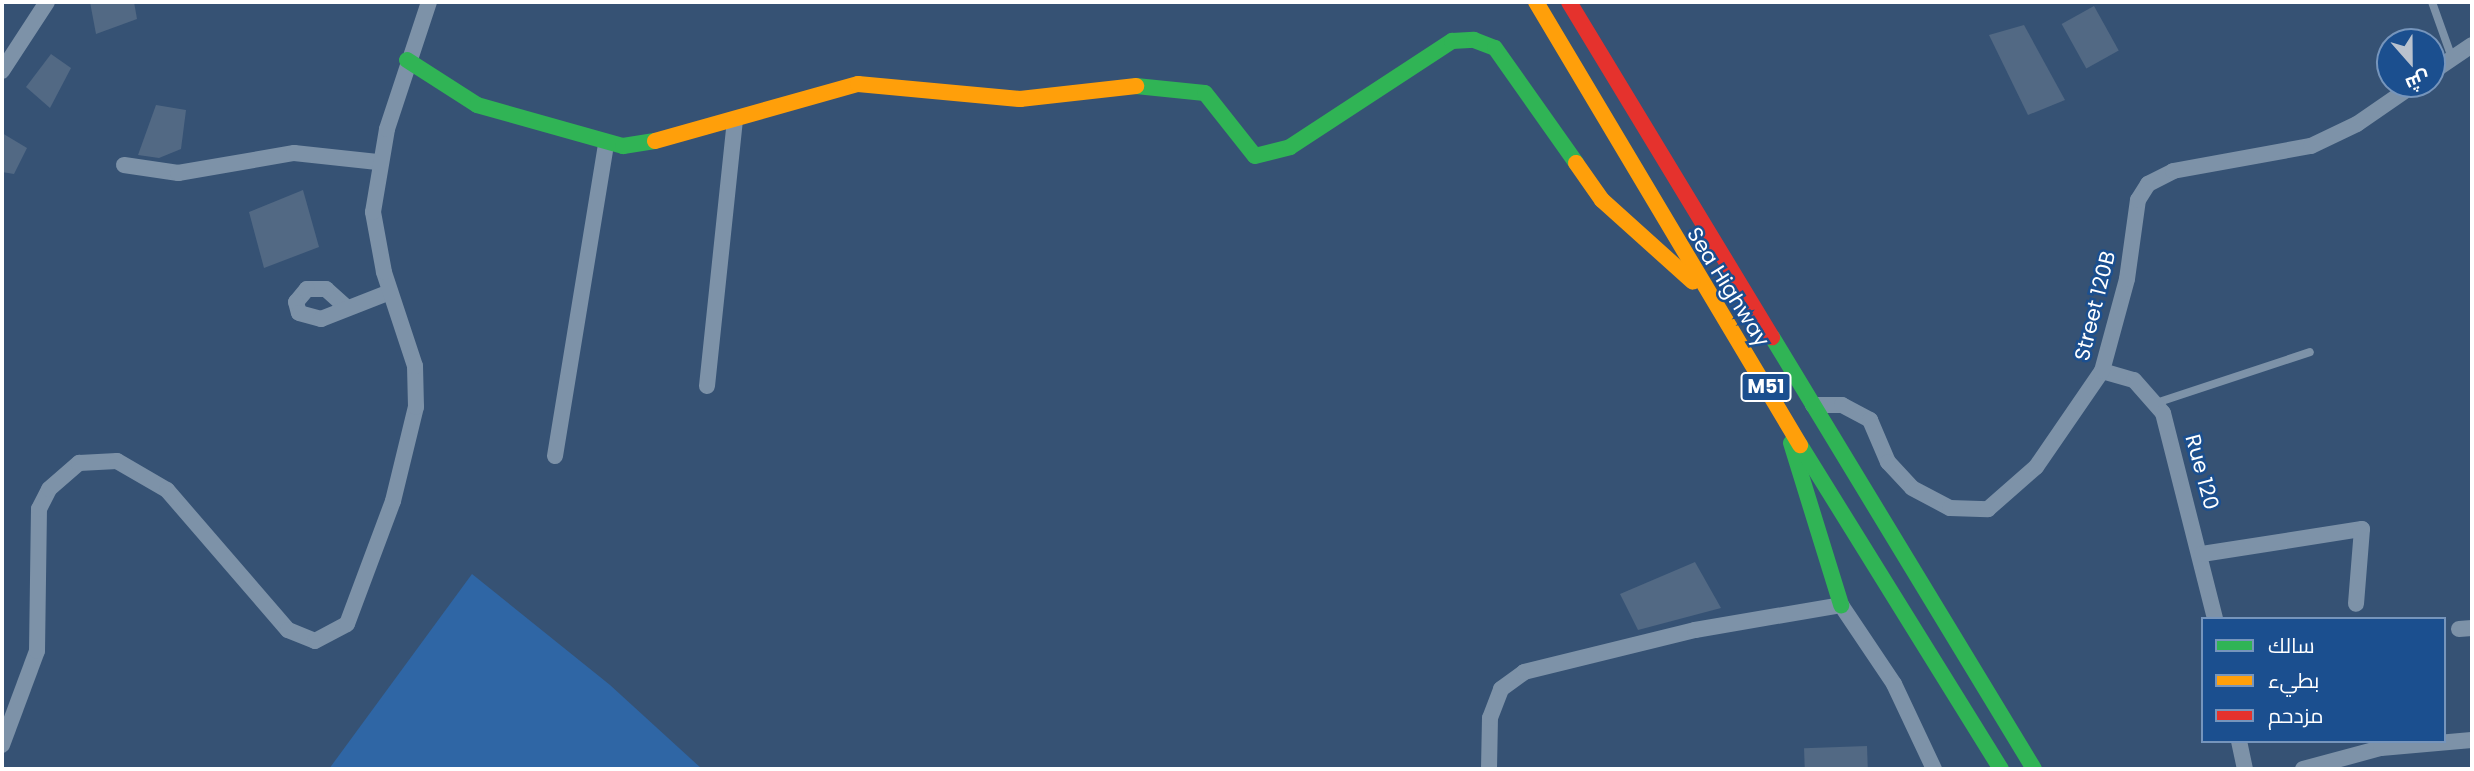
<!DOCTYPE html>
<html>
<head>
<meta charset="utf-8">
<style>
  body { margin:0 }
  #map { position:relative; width:2474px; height:771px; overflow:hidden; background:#365274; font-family:Poppins,Cairo,sans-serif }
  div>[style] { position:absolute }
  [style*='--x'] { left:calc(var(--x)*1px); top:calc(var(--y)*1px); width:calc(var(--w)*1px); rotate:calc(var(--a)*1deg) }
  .green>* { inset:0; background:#2f66a5 }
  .building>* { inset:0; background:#526984; transform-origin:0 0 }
  .lane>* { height:8px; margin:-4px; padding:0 4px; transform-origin:4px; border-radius:4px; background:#7d92a8 }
  .street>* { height:16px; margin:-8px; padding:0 8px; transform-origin:8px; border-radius:8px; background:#7d92a8 }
  .fast>* { height:16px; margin:-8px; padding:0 8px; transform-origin:8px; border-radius:8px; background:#30b455 }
  .slow>* { height:16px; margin:-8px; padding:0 8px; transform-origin:8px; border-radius:8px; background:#ff9f0a }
  .jam>* { height:16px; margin:-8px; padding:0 8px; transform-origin:8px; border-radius:8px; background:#e5322d }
  span { translate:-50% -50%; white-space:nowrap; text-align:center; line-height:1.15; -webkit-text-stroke:5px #1b4f8f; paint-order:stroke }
  .shield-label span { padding:2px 5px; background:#1b4f8f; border:2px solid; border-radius:5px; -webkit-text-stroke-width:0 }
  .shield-label { font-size:19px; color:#fff; font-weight:700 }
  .street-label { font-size:21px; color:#fff }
  .frame { position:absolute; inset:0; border:4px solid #fff; pointer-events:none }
  .legend { position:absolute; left:2201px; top:617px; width:245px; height:126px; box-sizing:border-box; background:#1b4f8f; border:2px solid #7695bc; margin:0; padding:9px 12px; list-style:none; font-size:21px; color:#fff }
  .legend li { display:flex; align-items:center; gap:14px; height:35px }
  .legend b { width:35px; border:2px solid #7695bc }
  .north { position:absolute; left:2376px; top:28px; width:70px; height:70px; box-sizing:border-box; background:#1b4f8f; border:2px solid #7695bc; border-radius:50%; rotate:159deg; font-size:19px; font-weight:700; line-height:28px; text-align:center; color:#fff }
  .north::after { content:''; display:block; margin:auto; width:24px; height:32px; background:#b9c2ce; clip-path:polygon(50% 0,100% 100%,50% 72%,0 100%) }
</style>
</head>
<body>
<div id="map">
  <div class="green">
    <i style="clip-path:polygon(472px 574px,610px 685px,702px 769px,329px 769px)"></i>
  </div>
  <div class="building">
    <i style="clip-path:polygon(90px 2px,134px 2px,137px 19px,96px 34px)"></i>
    <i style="left:2094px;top:6px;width:51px;height:37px;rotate:61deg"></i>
    <i style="clip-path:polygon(2024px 25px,2065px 100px,2028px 115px,1989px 35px)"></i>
    <i style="clip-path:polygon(51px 54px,71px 68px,50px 108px,26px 87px)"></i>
    <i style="clip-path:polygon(156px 105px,186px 110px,181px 149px,159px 158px,138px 155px)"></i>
    <i style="clip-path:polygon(2px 133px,27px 148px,14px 174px,2px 172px)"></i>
    <i style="clip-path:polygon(303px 190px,319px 247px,264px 268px,249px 212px)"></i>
    <i style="clip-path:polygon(1695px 562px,1721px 608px,1638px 630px,1620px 594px)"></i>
    <i style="left:1867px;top:746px;width:23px;height:63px;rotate:88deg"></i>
  </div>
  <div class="lane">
    <i style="--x:2432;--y:2;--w:59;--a:70.3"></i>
    <i style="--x:2156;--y:403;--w:162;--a:-18.3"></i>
  </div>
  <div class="street">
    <i style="--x:2;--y:71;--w:82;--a:-56.9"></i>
    <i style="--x:2432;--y:72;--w:48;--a:-34"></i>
    <i style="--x:124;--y:165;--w:55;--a:8.4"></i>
    <i style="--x:178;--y:173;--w:118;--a:-9.8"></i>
    <i style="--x:294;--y:153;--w:84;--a:6.1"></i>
    <i style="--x:346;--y:307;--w:27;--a:-138"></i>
    <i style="--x:326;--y:289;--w:19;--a:180"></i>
    <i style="--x:307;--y:289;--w:17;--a:130"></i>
    <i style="--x:296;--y:302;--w:11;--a:75"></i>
    <i style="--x:299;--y:313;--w:23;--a:15"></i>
    <i style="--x:321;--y:319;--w:74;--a:-21.4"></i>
    <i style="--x:2102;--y:371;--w:33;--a:16"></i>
    <i style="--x:2134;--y:380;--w:44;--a:48.7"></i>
    <i style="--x:2163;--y:413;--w:212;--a:75.8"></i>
    <i style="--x:707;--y:386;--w:267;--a:-84"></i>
    <i style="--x:1813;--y:405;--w:29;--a:0"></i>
    <i style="--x:1842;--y:405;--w:32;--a:28"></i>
    <i style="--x:1870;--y:420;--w:46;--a:66.8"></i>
    <i style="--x:1888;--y:462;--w:35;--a:47"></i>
    <i style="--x:1912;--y:488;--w:43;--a:27.8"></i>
    <i style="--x:1950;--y:508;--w:38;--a:2"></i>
    <i style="--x:1988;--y:509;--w:64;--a:-41.2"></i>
    <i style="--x:2036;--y:467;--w:116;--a:-55.5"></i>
    <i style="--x:2102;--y:371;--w:95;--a:-74.8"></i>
    <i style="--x:2127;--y:279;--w:80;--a:-82.1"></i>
    <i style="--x:2138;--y:200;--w:19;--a:-58"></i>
    <i style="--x:2148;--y:184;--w:28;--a:-27"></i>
    <i style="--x:2173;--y:171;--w:140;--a:-10.3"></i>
    <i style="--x:2311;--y:146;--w:51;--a:-25.6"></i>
    <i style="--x:2357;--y:124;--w:70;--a:-34.6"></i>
    <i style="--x:555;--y:456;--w:316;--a:-80.7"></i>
    <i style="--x:2202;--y:554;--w:162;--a:-8.9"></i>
    <i style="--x:2362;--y:529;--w:75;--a:94.6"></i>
    <i style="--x:2459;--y:629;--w:13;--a:-4"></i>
    <i style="--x:2239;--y:741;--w:29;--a:78"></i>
    <i style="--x:2;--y:745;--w:100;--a:-69.6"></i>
    <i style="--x:37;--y:651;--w:142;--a:-89.2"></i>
    <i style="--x:39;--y:509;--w:22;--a:-63"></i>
    <i style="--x:49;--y:489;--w:40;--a:-41"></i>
    <i style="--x:79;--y:463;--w:38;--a:-3"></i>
    <i style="--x:117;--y:461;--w:58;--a:30.1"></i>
    <i style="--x:167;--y:490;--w:185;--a:49.2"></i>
    <i style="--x:288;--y:630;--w:29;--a:22"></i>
    <i style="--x:315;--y:641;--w:36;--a:-28"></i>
    <i style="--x:347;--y:624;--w:131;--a:-69.5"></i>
    <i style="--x:393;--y:501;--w:97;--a:-76.3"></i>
    <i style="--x:416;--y:407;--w:41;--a:-91.4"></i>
    <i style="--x:415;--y:366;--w:99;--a:-108.3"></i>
    <i style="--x:384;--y:272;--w:61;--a:-100.4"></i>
    <i style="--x:373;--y:212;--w:84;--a:-80.4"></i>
    <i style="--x:387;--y:129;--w:134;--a:-71.7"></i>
    <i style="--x:1489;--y:769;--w:51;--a:-88.9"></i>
    <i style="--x:1490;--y:718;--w:31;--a:-69"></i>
    <i style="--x:1501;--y:689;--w:29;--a:-36"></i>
    <i style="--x:1524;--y:672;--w:176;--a:-13.8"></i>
    <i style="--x:1695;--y:630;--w:148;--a:-9.7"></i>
    <i style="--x:1841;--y:605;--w:95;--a:56.1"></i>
    <i style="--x:1894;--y:684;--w:94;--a:64.8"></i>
    <i style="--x:2303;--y:769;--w:81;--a:-15.1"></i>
    <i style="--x:2381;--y:748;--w:91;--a:-5"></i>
  </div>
  <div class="fast">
    <i style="--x:407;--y:60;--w:83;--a:32.7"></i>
    <i style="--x:477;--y:105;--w:152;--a:15.7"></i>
    <i style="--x:623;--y:146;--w:32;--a:-9"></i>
    <i style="--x:1136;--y:86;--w:69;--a:5.8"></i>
    <i style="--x:1205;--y:93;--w:80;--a:51.6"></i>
    <i style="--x:1255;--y:156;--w:36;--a:-14"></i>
    <i style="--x:1290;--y:147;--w:194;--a:-33.2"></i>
    <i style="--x:1452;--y:41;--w:22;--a:-3"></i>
    <i style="--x:1474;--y:40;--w:22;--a:21"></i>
    <i style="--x:1495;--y:48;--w:141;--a:54.8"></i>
    <i style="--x:1772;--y:337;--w:505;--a:58.76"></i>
    <i style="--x:1791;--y:443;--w:170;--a:72.8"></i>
    <i style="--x:1800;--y:445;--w:381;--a:58.2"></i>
  </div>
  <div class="slow">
    <i style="--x:1536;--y:2;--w:516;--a:59.21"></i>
    <i style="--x:655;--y:141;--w:211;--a:-15.7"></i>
    <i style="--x:858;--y:84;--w:163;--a:5.3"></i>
    <i style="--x:1020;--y:99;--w:117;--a:-6.4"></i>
    <i style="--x:1576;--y:163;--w:45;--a:54.9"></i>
    <i style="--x:1602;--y:200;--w:122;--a:42"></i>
  </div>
  <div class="jam">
    <i style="--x:1569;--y:2;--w:392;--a:58.8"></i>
  </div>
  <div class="shield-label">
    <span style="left:1766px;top:387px">M51</span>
  </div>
  <div class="street-label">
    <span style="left:1728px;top:287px;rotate:58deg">Sea Highway</span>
    <span style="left:2095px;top:306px;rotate:-76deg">Street 120B</span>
    <span style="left:2202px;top:472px;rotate:75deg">Rue 120</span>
  </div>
  <div class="frame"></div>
  <ul class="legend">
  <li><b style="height:9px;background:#30b455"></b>سالك</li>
  <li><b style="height:9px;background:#ff9f0a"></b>بطيء</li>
  <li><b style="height:9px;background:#e5322d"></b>مزدحم</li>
  </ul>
  <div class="north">ش</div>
</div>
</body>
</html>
